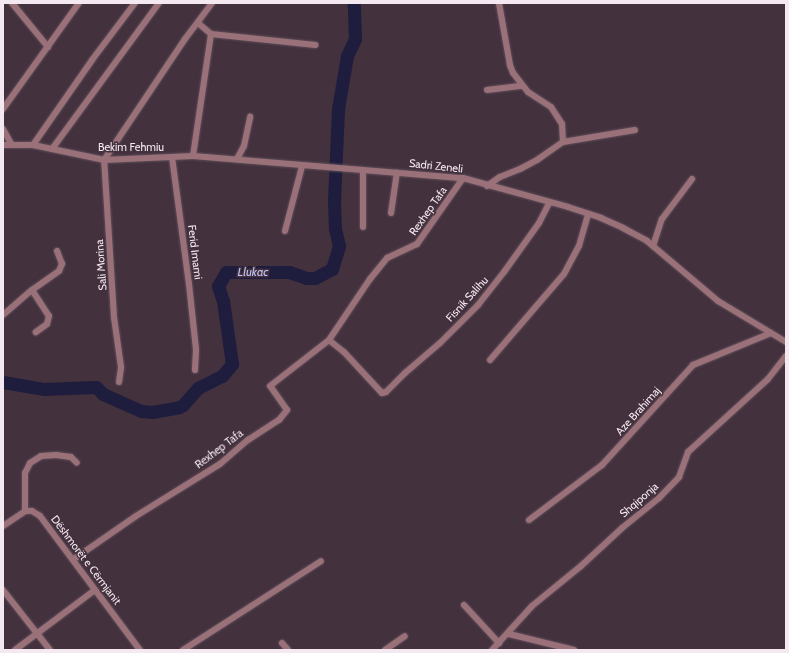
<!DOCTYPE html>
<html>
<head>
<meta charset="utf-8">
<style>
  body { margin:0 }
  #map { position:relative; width:789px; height:653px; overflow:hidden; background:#43313d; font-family:Cabin,sans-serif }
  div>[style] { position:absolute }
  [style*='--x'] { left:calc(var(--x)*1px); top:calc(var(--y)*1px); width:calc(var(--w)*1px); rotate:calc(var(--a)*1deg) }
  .river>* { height:13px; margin:-6.5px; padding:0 6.5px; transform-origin:6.5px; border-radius:6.5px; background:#1e1d3e }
  .roads { filter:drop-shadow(0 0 1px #5f4e5a) drop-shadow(0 0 1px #5f4e5a) }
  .street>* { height:6px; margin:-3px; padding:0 3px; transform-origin:3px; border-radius:3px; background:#9b7179 }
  span { translate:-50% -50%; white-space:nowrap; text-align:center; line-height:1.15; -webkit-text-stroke:3px #43313d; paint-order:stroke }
  .street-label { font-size:11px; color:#f5e9f1 }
  .water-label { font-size:12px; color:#c1c5f8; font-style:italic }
  .frame { position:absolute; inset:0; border:4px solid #f5e9f1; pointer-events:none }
</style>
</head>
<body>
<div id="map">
  <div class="river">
    <i style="--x:3;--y:382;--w:42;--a:9.7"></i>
    <i style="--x:44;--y:389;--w:52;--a:-2.2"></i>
    <i style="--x:96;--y:387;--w:10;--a:45"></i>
    <i style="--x:103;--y:394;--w:42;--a:24.1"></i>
    <i style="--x:141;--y:411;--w:11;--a:5"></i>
    <i style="--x:152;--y:412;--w:27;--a:-10"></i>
    <i style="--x:179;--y:407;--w:4;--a:-27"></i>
    <i style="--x:183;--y:405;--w:23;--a:-49"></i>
    <i style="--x:198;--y:388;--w:27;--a:-27"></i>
    <i style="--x:222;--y:376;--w:16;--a:-50"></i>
    <i style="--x:232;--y:364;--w:64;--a:-98.1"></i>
    <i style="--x:223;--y:301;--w:16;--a:-108"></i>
    <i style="--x:218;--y:286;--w:16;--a:-60"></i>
    <i style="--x:226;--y:272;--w:63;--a:0"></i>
    <i style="--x:289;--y:272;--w:18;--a:19"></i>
    <i style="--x:306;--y:278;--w:9;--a:0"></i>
    <i style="--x:315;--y:278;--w:19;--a:-28"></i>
    <i style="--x:332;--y:269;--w:24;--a:-73"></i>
    <i style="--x:339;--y:246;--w:17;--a:-103"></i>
    <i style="--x:335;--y:229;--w:28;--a:-92"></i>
    <i style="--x:334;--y:201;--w:92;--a:-87.5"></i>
    <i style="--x:338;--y:109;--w:54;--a:-80.4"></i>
    <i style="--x:347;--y:56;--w:19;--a:-65"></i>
    <i style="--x:355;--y:39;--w:36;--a:-92"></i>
  </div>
  <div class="roads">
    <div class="street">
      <i style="--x:12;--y:3;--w:57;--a:50.7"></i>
      <i style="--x:211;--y:34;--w:105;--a:6"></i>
      <i style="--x:487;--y:90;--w:35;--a:-7"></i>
      <i style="--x:3;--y:109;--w:130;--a:-54.4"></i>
      <i style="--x:3;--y:129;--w:18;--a:61"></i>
      <i style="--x:563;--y:142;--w:73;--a:-9.5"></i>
      <i style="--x:3;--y:145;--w:30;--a:0"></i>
      <i style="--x:33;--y:145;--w:73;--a:11.9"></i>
      <i style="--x:104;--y:160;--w:89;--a:-2.6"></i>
      <i style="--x:193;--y:156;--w:271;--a:4.7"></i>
      <i style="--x:463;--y:178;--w:109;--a:15.4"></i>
      <i style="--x:568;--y:207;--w:35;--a:18"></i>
      <i style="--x:601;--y:218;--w:24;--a:24"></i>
      <i style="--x:623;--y:228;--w:27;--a:28"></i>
      <i style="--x:647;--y:241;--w:93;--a:40.2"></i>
      <i style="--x:718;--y:301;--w:79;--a:31.1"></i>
      <i style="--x:33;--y:145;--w:103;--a:-55.2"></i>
      <i style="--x:92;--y:60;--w:71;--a:-53"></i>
      <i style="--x:52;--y:149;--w:181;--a:-53.8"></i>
      <i style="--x:193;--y:156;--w:123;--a:-81.6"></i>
      <i style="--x:211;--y:34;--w:17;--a:-140"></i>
      <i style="--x:172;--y:157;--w:128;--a:82.4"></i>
      <i style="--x:189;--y:284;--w:66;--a:83.9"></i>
      <i style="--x:196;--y:350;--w:20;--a:93"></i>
      <i style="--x:237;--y:159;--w:15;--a:-62"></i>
      <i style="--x:244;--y:146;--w:30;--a:-78"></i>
      <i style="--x:487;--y:186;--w:16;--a:-35"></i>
      <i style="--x:500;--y:177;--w:22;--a:-22"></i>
      <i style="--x:520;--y:169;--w:19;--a:-28"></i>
      <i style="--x:537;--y:160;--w:32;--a:-35"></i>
      <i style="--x:563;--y:142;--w:18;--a:-93"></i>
      <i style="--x:562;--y:124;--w:20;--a:-123"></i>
      <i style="--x:551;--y:107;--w:27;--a:-147"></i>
      <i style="--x:528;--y:92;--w:24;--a:-128"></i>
      <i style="--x:513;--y:73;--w:9;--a:-111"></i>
      <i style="--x:510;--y:65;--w:63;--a:-100.1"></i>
      <i style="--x:391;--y:213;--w:41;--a:-81.7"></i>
      <i style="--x:363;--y:227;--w:57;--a:-90"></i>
      <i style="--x:285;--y:231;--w:67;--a:-75.3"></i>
      <i style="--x:653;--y:246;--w:28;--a:-72"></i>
      <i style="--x:662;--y:219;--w:50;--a:-53.1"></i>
      <i style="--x:32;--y:290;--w:33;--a:-35"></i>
      <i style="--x:59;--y:271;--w:8;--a:-67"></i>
      <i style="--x:62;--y:264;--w:14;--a:-111"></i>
      <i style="--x:3;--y:315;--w:38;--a:-41"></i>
      <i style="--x:32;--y:290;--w:31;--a:57"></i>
      <i style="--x:49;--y:316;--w:8;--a:104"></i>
      <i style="--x:47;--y:324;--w:14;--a:144"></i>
      <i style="--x:329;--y:340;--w:19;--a:39"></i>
      <i style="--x:344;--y:352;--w:56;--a:47.2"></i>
      <i style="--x:382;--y:393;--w:4;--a:-14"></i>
      <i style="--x:386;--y:392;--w:27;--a:-45"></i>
      <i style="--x:405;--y:373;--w:46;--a:-40.6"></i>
      <i style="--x:440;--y:343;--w:54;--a:-45"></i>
      <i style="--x:478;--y:305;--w:42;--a:-51.8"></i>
      <i style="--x:504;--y:272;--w:60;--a:-54.5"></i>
      <i style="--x:539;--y:223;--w:22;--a:-63"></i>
      <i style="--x:490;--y:360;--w:113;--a:-49.3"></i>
      <i style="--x:564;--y:274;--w:32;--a:-62"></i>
      <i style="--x:579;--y:246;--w:33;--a:-74"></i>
      <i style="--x:119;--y:382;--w:15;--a:-82"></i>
      <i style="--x:121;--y:367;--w:50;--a:-98"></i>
      <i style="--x:114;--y:317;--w:157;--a:-93.6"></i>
      <i style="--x:104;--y:160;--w:146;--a:-56.2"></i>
      <i style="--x:185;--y:39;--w:45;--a:-53.1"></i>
      <i style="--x:25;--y:511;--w:38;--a:-90"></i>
      <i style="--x:25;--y:473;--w:11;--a:-63"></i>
      <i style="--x:30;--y:463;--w:13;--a:-32"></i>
      <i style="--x:41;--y:456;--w:15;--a:-4"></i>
      <i style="--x:56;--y:455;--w:15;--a:8"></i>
      <i style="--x:71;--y:457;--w:8;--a:45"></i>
      <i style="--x:529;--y:520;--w:91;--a:-37"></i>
      <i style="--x:602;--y:465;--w:135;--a:-47.7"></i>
      <i style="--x:693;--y:365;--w:84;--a:-22.3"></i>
      <i style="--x:3;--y:526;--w:27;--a:-34"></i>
      <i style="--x:25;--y:511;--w:7;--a:0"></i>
      <i style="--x:32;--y:511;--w:9;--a:32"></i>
      <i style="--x:40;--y:516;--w:167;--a:53.3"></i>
      <i style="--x:74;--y:559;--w:75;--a:-34.7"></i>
      <i style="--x:136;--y:516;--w:99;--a:-31.8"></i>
      <i style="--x:220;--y:464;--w:37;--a:-41"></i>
      <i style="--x:248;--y:440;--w:37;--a:-33"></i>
      <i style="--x:279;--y:420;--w:13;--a:-51"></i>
      <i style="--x:287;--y:410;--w:29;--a:-125"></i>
      <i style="--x:270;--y:386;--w:75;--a:-37.9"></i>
      <i style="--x:329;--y:340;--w:73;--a:-56.1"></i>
      <i style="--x:370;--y:279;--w:27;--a:-51"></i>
      <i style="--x:387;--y:258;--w:33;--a:-25"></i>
      <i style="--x:417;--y:244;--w:80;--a:-55.1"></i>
      <i style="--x:3;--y:590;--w:76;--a:51.9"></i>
      <i style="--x:464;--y:605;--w:52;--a:47.4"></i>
      <i style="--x:509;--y:634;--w:67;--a:13.8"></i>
      <i style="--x:282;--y:643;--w:9;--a:49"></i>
      <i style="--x:15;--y:650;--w:100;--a:-36.9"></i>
      <i style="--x:183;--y:650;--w:164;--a:-32.8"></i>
      <i style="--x:385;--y:650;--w:24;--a:-35"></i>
      <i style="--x:492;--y:650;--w:59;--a:-47.7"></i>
      <i style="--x:532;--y:606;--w:63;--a:-39.2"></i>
      <i style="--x:581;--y:566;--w:56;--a:-42.8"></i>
      <i style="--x:622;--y:528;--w:48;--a:-39"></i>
      <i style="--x:659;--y:498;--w:29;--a:-46"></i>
      <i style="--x:679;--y:477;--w:27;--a:-70"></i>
      <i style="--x:688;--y:452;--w:108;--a:-42.4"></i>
      <i style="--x:768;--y:379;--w:29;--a:-52"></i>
    </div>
  </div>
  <div class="street-label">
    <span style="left:131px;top:147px">Bekim Fehmiu</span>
    <span style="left:436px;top:166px;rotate:6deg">Sadri Zeneli</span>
    <span style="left:428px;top:211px;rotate:-55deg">Rexhep Tafa</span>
    <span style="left:195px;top:252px;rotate:83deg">Ferid Imami</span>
    <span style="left:101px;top:265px;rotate:-94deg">Sali Morina</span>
    <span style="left:467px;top:299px;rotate:-48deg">Fisnik Salihu</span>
    <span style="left:638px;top:411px;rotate:-48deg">Aze Brahimaj</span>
    <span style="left:219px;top:449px;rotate:-37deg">Rexhep Tafa</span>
    <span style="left:639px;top:500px;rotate:-41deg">Shqiponja</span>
    <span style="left:86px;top:560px;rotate:53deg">Dëshmorët e Cërmjanit</span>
  </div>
  <div class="water-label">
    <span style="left:253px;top:272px">Llukac</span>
  </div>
  <div class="frame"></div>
</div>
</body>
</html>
